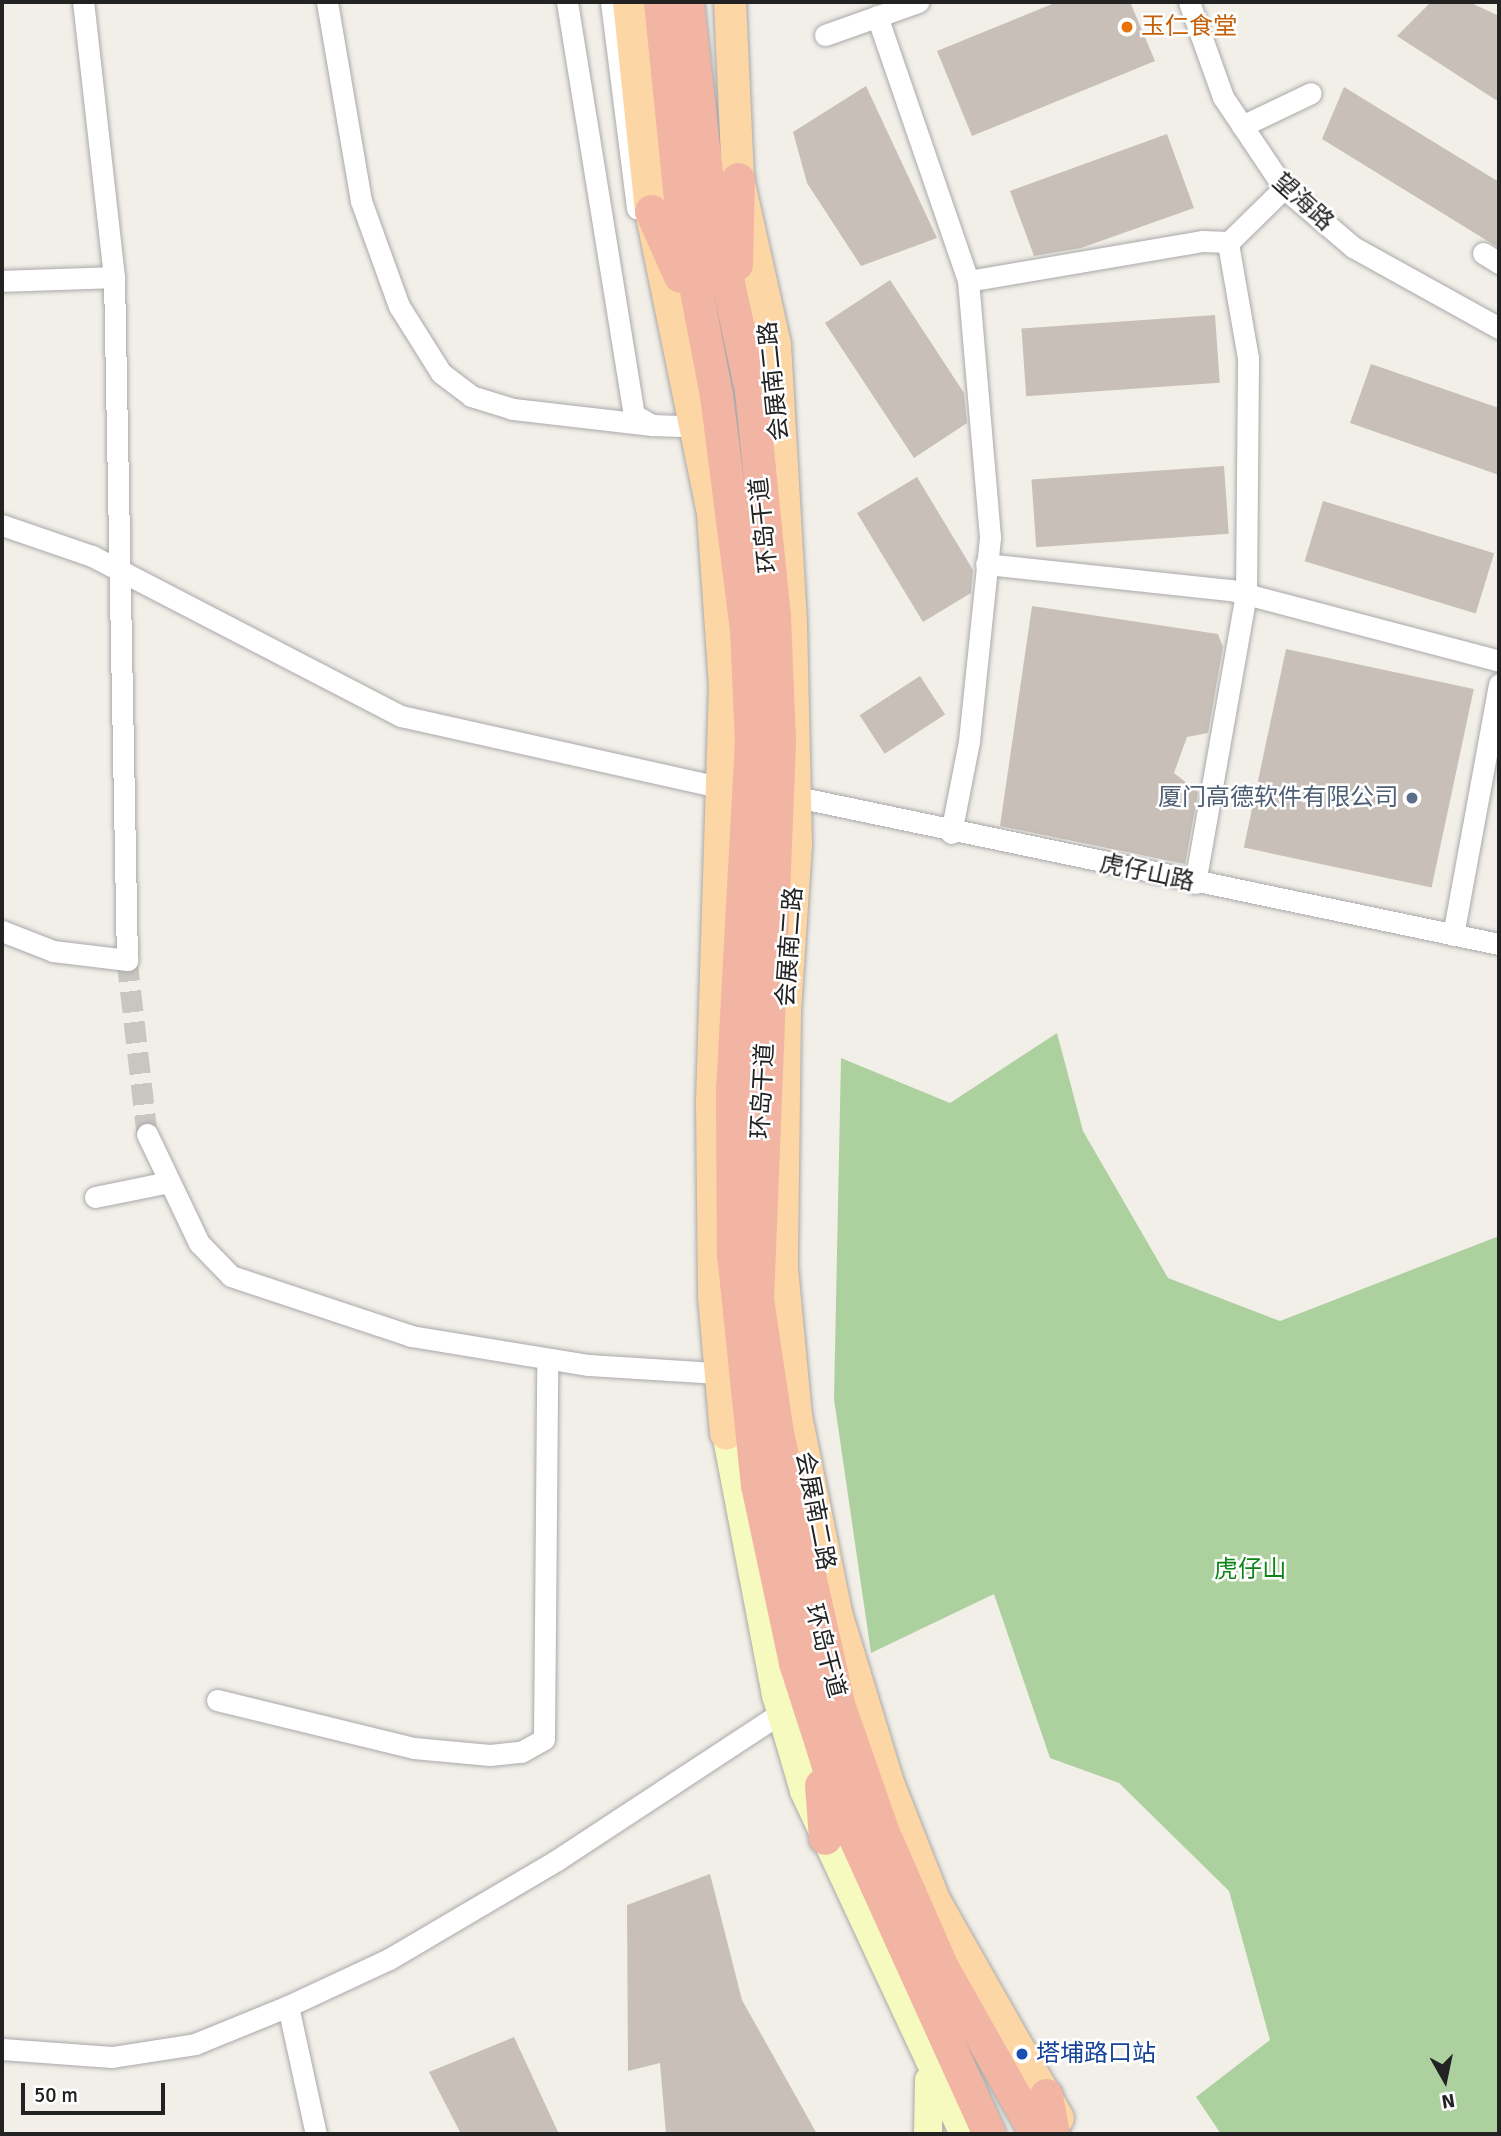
<!DOCTYPE html>
<html>
<head>
<meta charset="utf-8">
<style>
  body { margin:0 }
  #map { position:relative; width:1501px; height:2136px; overflow:hidden; background:#f2efe9; font-family:Signika,"Noto Sans SC",sans-serif }
  div>[style] { position:absolute }
  [style*='--x'] { left:calc(var(--x)*1px); top:calc(var(--y)*1px); width:calc(var(--w)*1px); rotate:calc(var(--a)*1deg) }
  .forest>* { inset:0; background:#add19e }
  .building>* { inset:0; background:#c7bfb8; transform-origin:0 0 }
  .minor-tunnel>* { height:21px; margin-top:-10.5px; transform-origin:0; background:repeating-linear-gradient(90deg,#c8c6c1 0 21px,transparent 0 31px) }
  .roads { filter:drop-shadow(0 0 2px #a9a9a9) drop-shadow(0 0 2px #a9a9a9) }
  .minor>* { height:21px; margin:-10.5px; padding:0 10.5px; transform-origin:10.5px; border-radius:10.5px; background:#fff }
  .secondary>* { height:28px; margin:-14px; padding:0 14px; transform-origin:14px; border-radius:14px; background:#f7fabf }
  .primary>* { height:32px; margin:-16px; padding:0 16px; transform-origin:16px; border-radius:16px; background:#fcd6a4 }
  .trunk>* { height:33px; margin:-16.5px; padding:0 16.5px; transform-origin:16.5px; border-radius:16.5px; background:#f2b4a3 }
  .dots>* { width:19px; height:19px; translate:-50% -50%; box-sizing:border-box; border:4px solid #fff; border-radius:50% }
  span { translate:-50% -50%; white-space:nowrap; text-align:center; line-height:1.15; -webkit-text-stroke:5px #fff; paint-order:stroke }
  .food-label { font-size:24px; color:#c56008 }
  .left { translate:0 -50%; text-align:left }
  .street-label { font-size:24px; color:#222 }
  .service-label { font-size:24px; color:#4e5e75 }
  .right { translate:-100% -50%; text-align:right }
  .park-label { font-size:24px; color:#0c8416 }
  .transit-label { font-size:24px; color:#164399 }
  .frame { position:absolute; inset:0; border:4px solid #222; pointer-events:none }
  .north { position:absolute; left:1410px; top:2045px; width:70px; height:70px; -webkit-text-stroke:5px #fff; paint-order:stroke; rotate:171deg; font-size:19px; font-weight:700; line-height:28px; text-align:center; color:#222 }
  .north::after { content:''; display:block; margin:auto; width:24px; height:32px; background:#222; clip-path:polygon(50% 0,100% 100%,50% 72%,0 100%) }
  .scale { position:absolute; left:21px; top:2083px; width:144px; height:32px; box-sizing:border-box; border:4px solid #222; border-top:0; padding-left:9px; font-size:21px; line-height:24px; white-space:nowrap; color:#222; -webkit-text-stroke:5px #fff; paint-order:stroke }
</style>
</head>
<body>
<div id="map">
  <div class="forest">
    <i style="clip-path:polygon(1057px 1033px,1083px 1131px,1168px 1278px,1280px 1321px,1499px 1236px,1499px 2134px,1221px 2134px,1196px 2097px,1270px 2040px,1229px 1891px,1119px 1783px,1050px 1758px,994px 1594px,871px 1653px,834px 1399px,841px 1058px,950px 1103px)"></i>
  </div>
  <div class="building">
    <i style="clip-path:polygon(1057px 2px,1130px 2px,1155px 61px,972px 136px,937px 51px)"></i>
    <i style="clip-path:polygon(1431px 2px,1469px 2px,1499px 16px,1499px 102px,1397px 36px)"></i>
    <i style="clip-path:polygon(866px 86px,937px 238px,861px 266px,807px 183px,793px 132px)"></i>
    <i style="clip-path:polygon(1344px 87px,1499px 182px,1499px 248px,1322px 139px)"></i>
    <i style="clip-path:polygon(1167px 134px,1194px 208px,1081px 248px,1034px 256px,1010px 191px)"></i>
    <i style="clip-path:polygon(890px 280px,964px 393px,967px 423px,914px 458px,825px 323px)"></i>
    <i style="left:1215px;top:315px;width:68px;height:194px;rotate:86deg"></i>
    <i style="clip-path:polygon(1371px 364px,1499px 408px,1499px 475px,1350px 423px)"></i>
    <i style="left:1224px;top:466px;width:68px;height:193px;rotate:86deg"></i>
    <i style="clip-path:polygon(917px 477px,973px 570px,971px 593px,923px 622px,857px 513px)"></i>
    <i style="left:1323px;top:501px;width:179px;height:63px;rotate:17deg"></i>
    <i style="clip-path:polygon(1032px 606px,1218px 634px,1223px 647px,1208px 733px,1187px 737px,1174px 773px,1198px 792px,1185px 864px,1000px 826px)"></i>
    <i style="left:1286px;top:649px;width:192px;height:203px;rotate:12deg"></i>
    <i style="left:920px;top:676px;width:46px;height:72px;rotate:57deg"></i>
    <i style="clip-path:polygon(710px 1874px,742px 2000px,817px 2134px,666px 2134px,660px 2063px,628px 2071px,627px 1905px)"></i>
    <i style="clip-path:polygon(514px 2037px,559px 2134px,461px 2134px,429px 2072px)"></i>
  </div>
  <div class="minor-tunnel">
    <i style="--x:127;--y:960;--w:175;--a:83.4"></i>
  </div>
  <div class="roads">
    <div class="minor">
      <i style="--x:327;--y:2;--w:202;--a:80.3"></i>
      <i style="--x:361;--y:201;--w:112;--a:70.1"></i>
      <i style="--x:399;--y:306;--w:79;--a:57.9"></i>
      <i style="--x:441;--y:373;--w:38;--a:37"></i>
      <i style="--x:471;--y:396;--w:44;--a:17.2"></i>
      <i style="--x:513;--y:409;--w:140;--a:6.6"></i>
      <i style="--x:567;--y:2;--w:418;--a:80.8"></i>
      <i style="--x:634;--y:415;--w:21;--a:29"></i>
      <i style="--x:652;--y:425;--w:29;--a:2"></i>
      <i style="--x:611;--y:2;--w:208;--a:82.8"></i>
      <i style="--x:1189;--y:2;--w:101;--a:70.3"></i>
      <i style="--x:1223;--y:97;--w:110;--a:56.2"></i>
      <i style="--x:1284;--y:188;--w:91;--a:40.5"></i>
      <i style="--x:1353;--y:247;--w:167;--a:29"></i>
      <i style="--x:877;--y:16;--w:280;--a:71"></i>
      <i style="--x:968;--y:281;--w:237;--a:-9.7"></i>
      <i style="--x:1202;--y:241;--w:28;--a:2"></i>
      <i style="--x:825;--y:35;--w:99;--a:-19.5"></i>
      <i style="--x:1242;--y:126;--w:76;--a:-25.6"></i>
      <i style="--x:1483;--y:253;--w:19;--a:32"></i>
      <i style="--x:2;--y:281;--w:112;--a:-2"></i>
      <i style="--x:2;--y:525;--w:95;--a:19"></i>
      <i style="--x:92;--y:556;--w:348;--a:27.4"></i>
      <i style="--x:401;--y:716;--w:329;--a:12.6"></i>
      <i style="--x:986;--y:564;--w:246;--a:6.1"></i>
      <i style="--x:1231;--y:590;--w:277;--a:14.8"></i>
      <i style="--x:797;--y:797;--w:717;--a:11.83"></i>
      <i style="--x:951;--y:833;--w:94;--a:-78.9"></i>
      <i style="--x:969;--y:741;--w:205;--a:-84.1"></i>
      <i style="--x:990;--y:537;--w:257;--a:-94.9"></i>
      <i style="--x:1195;--y:883;--w:293;--a:-80"></i>
      <i style="--x:1246;--y:594;--w:236;--a:-89.5"></i>
      <i style="--x:1248;--y:358;--w:117;--a:-99.9"></i>
      <i style="--x:1228;--y:243;--w:78;--a:-44.5"></i>
      <i style="--x:2;--y:931;--w:55;--a:21.4"></i>
      <i style="--x:53;--y:951;--w:75;--a:6.9"></i>
      <i style="--x:127;--y:960;--w:683;--a:-91.09"></i>
      <i style="--x:114;--y:277;--w:277;--a:-96.4"></i>
      <i style="--x:1453;--y:935;--w:255;--a:-79.6"></i>
      <i style="--x:147;--y:1134;--w:121;--a:64.5"></i>
      <i style="--x:199;--y:1243;--w:46;--a:45.9"></i>
      <i style="--x:231;--y:1276;--w:190;--a:18.4"></i>
      <i style="--x:411;--y:1336;--w:180;--a:9.3"></i>
      <i style="--x:589;--y:1365;--w:145;--a:3.6"></i>
      <i style="--x:95;--y:1197;--w:76;--a:-11.5"></i>
      <i style="--x:217;--y:1700;--w:203;--a:13.7"></i>
      <i style="--x:414;--y:1748;--w:76;--a:5.3"></i>
      <i style="--x:490;--y:1755;--w:31;--a:-6"></i>
      <i style="--x:521;--y:1752;--w:26;--a:-29"></i>
      <i style="--x:544;--y:1739;--w:380;--a:-89.5"></i>
      <i style="--x:288;--y:2006;--w:131;--a:77.7"></i>
      <i style="--x:2;--y:2049;--w:110;--a:4.2"></i>
      <i style="--x:112;--y:2057;--w:84;--a:-8.9"></i>
      <i style="--x:195;--y:2044;--w:100;--a:-22.2"></i>
      <i style="--x:288;--y:2006;--w:111;--a:-25"></i>
      <i style="--x:389;--y:1959;--w:195;--a:-30.5"></i>
      <i style="--x:557;--y:1860;--w:268;--a:-33.3"></i>
    </div>
    <div class="secondary">
      <i style="--x:726;--y:1433;--w:267;--a:79.2"></i>
      <i style="--x:776;--y:1695;--w:100;--a:73.7"></i>
      <i style="--x:804;--y:1791;--w:378;--a:65"></i>
      <i style="--x:928;--y:2134;--w:54;--a:-88.9"></i>
    </div>
    <div class="primary">
      <i style="--x:629;--y:2;--w:210;--a:84"></i>
      <i style="--x:651;--y:211;--w:309;--a:78.4"></i>
      <i style="--x:713;--y:514;--w:173;--a:86"></i>
      <i style="--x:725;--y:687;--w:417;--a:91.8"></i>
      <i style="--x:712;--y:1104;--w:192;--a:89.4"></i>
      <i style="--x:714;--y:1296;--w:138;--a:85"></i>
      <i style="--x:730;--y:2;--w:177;--a:87.4"></i>
      <i style="--x:738;--y:179;--w:170;--a:77.4"></i>
      <i style="--x:775;--y:345;--w:278;--a:86.7"></i>
      <i style="--x:791;--y:623;--w:222;--a:88.7"></i>
      <i style="--x:796;--y:845;--w:166;--a:93.8"></i>
      <i style="--x:785;--y:1011;--w:257;--a:90.7"></i>
      <i style="--x:782;--y:1268;--w:149;--a:84.6"></i>
      <i style="--x:796;--y:1416;--w:201;--a:78.5"></i>
      <i style="--x:836;--y:1613;--w:178;--a:73"></i>
      <i style="--x:888;--y:1783;--w:126;--a:68.5"></i>
      <i style="--x:934;--y:1900;--w:251;--a:60.4"></i>
    </div>
    <div class="trunk">
      <i style="--x:660;--y:2;--w:216;--a:84.2"></i>
      <i style="--x:682;--y:217;--w:181;--a:79.2"></i>
      <i style="--x:716;--y:395;--w:237;--a:82.7"></i>
      <i style="--x:746;--y:630;--w:110;--a:87.4"></i>
      <i style="--x:751;--y:740;--w:350;--a:93.1"></i>
      <i style="--x:732;--y:1089;--w:164;--a:89.7"></i>
      <i style="--x:733;--y:1253;--w:233;--a:84.1"></i>
      <i style="--x:757;--y:1485;--w:182;--a:77.9"></i>
      <i style="--x:795;--y:1663;--w:157;--a:72.1"></i>
      <i style="--x:843;--y:1812;--w:354;--a:65.6"></i>
      <i style="--x:687;--y:2;--w:190;--a:83.7"></i>
      <i style="--x:708;--y:191;--w:204;--a:77.8"></i>
      <i style="--x:751;--y:390;--w:227;--a:84.2"></i>
      <i style="--x:774;--y:616;--w:126;--a:87.7"></i>
      <i style="--x:779;--y:742;--w:557;--a:92.26"></i>
      <i style="--x:757;--y:1299;--w:135;--a:81.5"></i>
      <i style="--x:777;--y:1433;--w:278;--a:77.3"></i>
      <i style="--x:838;--y:1704;--w:139;--a:70.7"></i>
      <i style="--x:884;--y:1835;--w:144;--a:66.3"></i>
      <i style="--x:942;--y:1967;--w:192;--a:60.6"></i>
      <i style="--x:651;--y:211;--w:71;--a:66"></i>
      <i style="--x:736;--y:264;--w:85;--a:-88.7"></i>
      <i style="--x:821;--y:1785;--w:53;--a:85.7"></i>
      <i style="--x:1046;--y:2095;--w:40;--a:80"></i>
    </div>
  </div>
  <div class="dots">
    <i style="left:1127px;top:27px;background:#e8710a"></i>
    <i style="left:1412px;top:798px;background:#5c6f8a"></i>
    <i style="left:1022px;top:2054px;background:#1a4fb4"></i>
  </div>
  <div class="food-label">
    <span class="left" style="left:1141px;top:27px">玉仁食堂</span>
  </div>
  <div class="street-label">
    <span style="left:1303px;top:202px;rotate:42deg">望海路</span>
    <span style="left:774px;top:381px;rotate:-96deg">会展南二路</span>
    <span style="left:764px;top:525px;rotate:-96deg">环岛干道</span>
    <span style="left:1147px;top:873px;rotate:12deg">虎仔山路</span>
    <span style="left:790px;top:947px;rotate:-86deg">会展南二路</span>
    <span style="left:763px;top:1091px;rotate:-87deg">环岛干道</span>
    <span style="left:815px;top:1511px;rotate:79deg">会展南二路</span>
    <span style="left:825px;top:1651px;rotate:75deg">环岛干道</span>
  </div>
  <div class="service-label">
    <span class="right" style="left:1398px;top:798px">厦门高德软件有限公司</span>
  </div>
  <div class="park-label">
    <span style="left:1250px;top:1570px">虎仔山</span>
  </div>
  <div class="transit-label">
    <span class="left" style="left:1036px;top:2054px">塔埔路口站</span>
  </div>
  <div class="frame"></div>
  <div class="north">N</div>
  <div class="scale">50 m</div>
</div>
</body>
</html>
